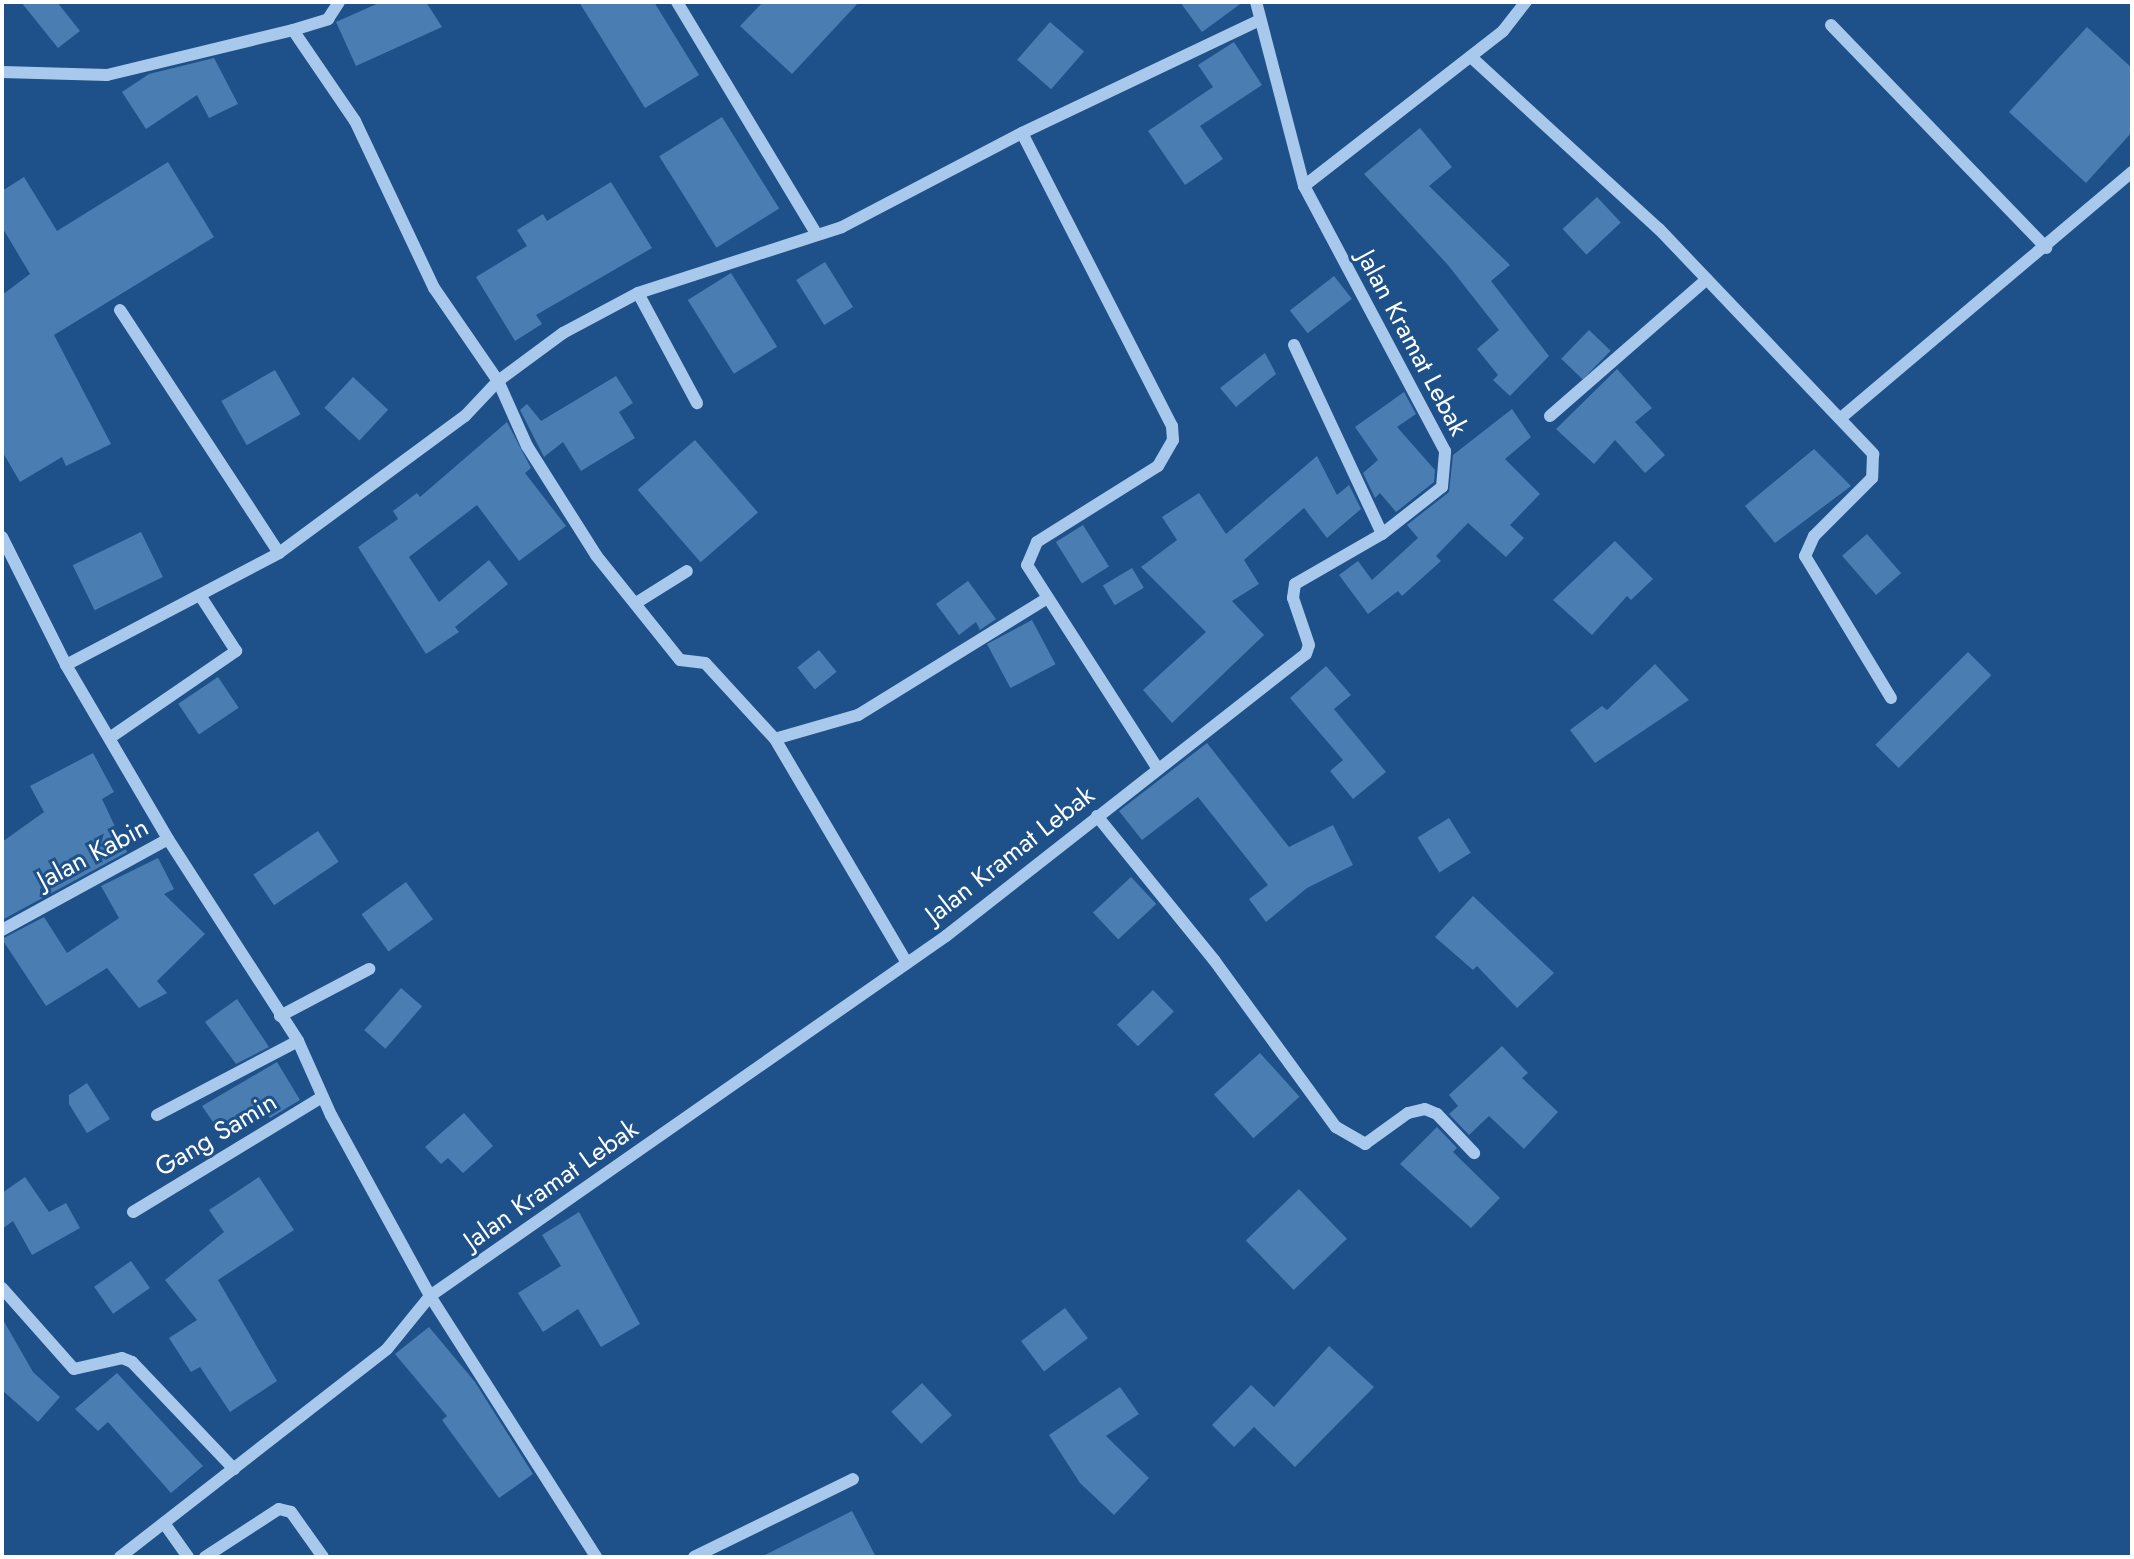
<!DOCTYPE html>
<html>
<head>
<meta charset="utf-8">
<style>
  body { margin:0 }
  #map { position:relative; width:2134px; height:1559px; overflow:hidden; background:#1e5189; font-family:Jost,sans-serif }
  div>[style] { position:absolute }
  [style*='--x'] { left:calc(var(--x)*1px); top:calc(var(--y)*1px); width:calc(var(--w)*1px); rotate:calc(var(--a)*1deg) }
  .building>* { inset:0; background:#4a7db2; transform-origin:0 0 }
  .minor>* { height:12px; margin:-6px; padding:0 6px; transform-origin:6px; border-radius:6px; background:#a8c9eb }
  span { translate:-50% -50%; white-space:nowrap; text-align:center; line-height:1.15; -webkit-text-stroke:6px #1e5189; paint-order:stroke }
  .street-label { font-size:26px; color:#fff }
  .frame { position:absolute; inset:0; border:4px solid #fff; pointer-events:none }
</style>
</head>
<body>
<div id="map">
  <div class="building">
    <i style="clip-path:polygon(21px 2px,57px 2px,80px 31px,58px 48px)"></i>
    <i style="clip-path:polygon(381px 2px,426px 2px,442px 27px,356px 66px,336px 22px)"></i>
    <i style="clip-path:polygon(579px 2px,654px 2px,699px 75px,645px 108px)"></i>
    <i style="clip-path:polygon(763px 2px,859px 2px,792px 74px,740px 26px)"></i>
    <i style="clip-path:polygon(1180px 2px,1243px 2px,1202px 32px)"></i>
    <i style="left:1050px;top:22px;width:45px;height:50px;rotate:41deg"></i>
    <i style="clip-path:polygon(2087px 27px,2132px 68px,2132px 132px,2086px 183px,2009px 112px)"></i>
    <i style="clip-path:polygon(1234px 42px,1262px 85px,1200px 126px,1223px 159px,1185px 185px,1148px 131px,1213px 87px,1198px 65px)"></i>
    <i style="clip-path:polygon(214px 58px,238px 104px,209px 118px,197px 95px,146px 129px,122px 92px,149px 74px)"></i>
    <i style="left:722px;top:117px;width:108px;height:74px;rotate:58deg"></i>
    <i style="clip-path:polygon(1420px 128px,1452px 167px,1429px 186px,1510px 265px,1491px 281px,1549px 356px,1510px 396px,1493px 380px,1498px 375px,1477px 349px,1499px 330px,1448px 265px,1364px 174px)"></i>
    <i style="clip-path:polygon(168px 162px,214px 237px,54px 335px,111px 444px,66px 466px,62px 457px,20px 482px,2px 451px,2px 295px,30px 274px,2px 227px,2px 191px,24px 177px,57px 231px)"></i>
    <i style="clip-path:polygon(611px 182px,652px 248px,536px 315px,542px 324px,515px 341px,476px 277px,527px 246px,517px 230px,543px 214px,547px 221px)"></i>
    <i style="left:1597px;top:197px;width:35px;height:47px;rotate:47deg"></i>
    <i style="left:825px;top:262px;width:53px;height:34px;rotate:58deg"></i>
    <i style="left:731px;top:273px;width:87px;height:51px;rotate:58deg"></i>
    <i style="left:1334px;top:276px;width:29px;height:56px;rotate:52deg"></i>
    <i style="left:1589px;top:330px;width:30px;height:40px;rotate:44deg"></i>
    <i style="clip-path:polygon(1265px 353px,1276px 374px,1236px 407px,1220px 388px)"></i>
    <i style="clip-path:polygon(1617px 369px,1652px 408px,1635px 422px,1665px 455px,1645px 473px,1615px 440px,1594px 464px,1556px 429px)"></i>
    <i style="left:275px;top:370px;width:51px;height:62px;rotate:60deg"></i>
    <i style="clip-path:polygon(616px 376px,633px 403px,619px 412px,635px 438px,581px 471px,563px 442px,544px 457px,520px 410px,527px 404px,541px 421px)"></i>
    <i style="left:353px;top:377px;width:48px;height:42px;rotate:43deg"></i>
    <i style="clip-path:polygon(1404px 392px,1416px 414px,1397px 427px,1435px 470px,1434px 482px,1396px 512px,1380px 493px,1375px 498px,1363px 473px,1378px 460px,1355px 427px)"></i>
    <i style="clip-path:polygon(1512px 409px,1531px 437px,1505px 459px,1540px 494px,1510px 525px,1524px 538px,1506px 557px,1468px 523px,1436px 556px,1441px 561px,1402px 596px,1398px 591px,1368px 614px,1339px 575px,1358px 561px,1372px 580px,1418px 538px,1407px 525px,1449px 492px,1453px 455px)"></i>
    <i style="clip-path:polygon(507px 422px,531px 468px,525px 473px,566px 526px,519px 561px,477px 505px,409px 557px,439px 602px,489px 560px,508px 584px,455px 627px,459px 632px,426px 654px,358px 547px,398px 519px,393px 511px,417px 493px,420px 497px)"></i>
    <i style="left:695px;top:440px;width:96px;height:76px;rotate:49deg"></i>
    <i style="clip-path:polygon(1814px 449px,1851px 486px,1775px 543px,1745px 506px)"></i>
    <i style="clip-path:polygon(1317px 456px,1337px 495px,1349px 485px,1361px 509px,1327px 538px,1304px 508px,1244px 560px,1259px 584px,1232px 601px,1264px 635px,1172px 723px,1143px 690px,1206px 632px,1141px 567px,1177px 540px,1162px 517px,1199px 493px,1226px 534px)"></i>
    <i style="left:1083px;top:525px;width:49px;height:32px;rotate:58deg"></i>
    <i style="left:141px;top:532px;width:50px;height:76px;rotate:64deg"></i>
    <i style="left:1867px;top:534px;width:52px;height:33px;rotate:49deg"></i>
    <i style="clip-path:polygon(1615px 541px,1653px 579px,1631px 600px,1627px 596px,1592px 635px,1553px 600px)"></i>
    <i style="left:1132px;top:568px;width:23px;height:34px;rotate:59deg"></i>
    <i style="clip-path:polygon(968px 581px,996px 619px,980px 630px,976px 622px,959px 635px,936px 604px)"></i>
    <i style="left:1032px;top:620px;width:50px;height:51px;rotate:62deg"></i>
    <i style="left:819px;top:650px;width:28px;height:28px;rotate:51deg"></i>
    <i style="left:1968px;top:652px;width:33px;height:131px;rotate:45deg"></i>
    <i style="clip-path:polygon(1655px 664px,1689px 700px,1595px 763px,1570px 730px,1602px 706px,1607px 710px)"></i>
    <i style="clip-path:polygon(1326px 666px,1351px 695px,1334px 709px,1386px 772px,1353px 799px,1330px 771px,1343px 760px,1290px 698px)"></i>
    <i style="left:218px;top:677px;width:37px;height:48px;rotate:56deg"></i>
    <i style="clip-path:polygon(1207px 743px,1289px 847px,1333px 825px,1353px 865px,1307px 888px,1266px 922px,1249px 899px,1268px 885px,1198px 797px,1142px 840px,1119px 811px)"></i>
    <i style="clip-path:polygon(93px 753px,114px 792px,102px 799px,127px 852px,2px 920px,2px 842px,44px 812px,30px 786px)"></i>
    <i style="left:1449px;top:818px;width:41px;height:37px;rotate:58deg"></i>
    <i style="left:318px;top:831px;width:37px;height:78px;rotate:56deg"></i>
    <i style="clip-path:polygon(158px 858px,174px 889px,164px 894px,205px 934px,157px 981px,167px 993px,139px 1008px,107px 968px,46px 1006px,2px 939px,44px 917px,67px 953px,119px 918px,101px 886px)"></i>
    <i style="left:1131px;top:877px;width:37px;height:52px;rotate:47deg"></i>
    <i style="left:406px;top:882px;width:46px;height:55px;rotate:54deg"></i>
    <i style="clip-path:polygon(1473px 896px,1554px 973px,1517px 1008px,1477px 966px,1473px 970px,1435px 937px)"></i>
    <i style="left:401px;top:988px;width:28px;height:56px;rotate:41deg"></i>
    <i style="left:1153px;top:990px;width:30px;height:50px;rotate:46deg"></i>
    <i style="clip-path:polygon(237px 999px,269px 1047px,236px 1064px,205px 1022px)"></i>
    <i style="clip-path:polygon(1502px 1046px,1528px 1073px,1522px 1078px,1558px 1112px,1524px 1149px,1489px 1116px,1469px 1135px,1449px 1114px,1458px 1106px,1449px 1095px)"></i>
    <i style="left:1260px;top:1053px;width:59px;height:62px;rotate:48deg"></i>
    <i style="clip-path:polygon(277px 1062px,300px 1100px,270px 1118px,265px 1110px,224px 1138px,202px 1106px)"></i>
    <i style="clip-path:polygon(87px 1083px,110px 1119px,87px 1133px,69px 1104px,69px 1095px)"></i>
    <i style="clip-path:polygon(464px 1113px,493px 1146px,463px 1173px,448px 1158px,441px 1164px,425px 1147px)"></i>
    <i style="clip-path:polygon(1437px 1127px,1457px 1148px,1453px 1152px,1500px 1198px,1471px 1228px,1400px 1164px)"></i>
    <i style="clip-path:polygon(25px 1177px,49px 1212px,66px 1203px,80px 1228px,32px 1255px,13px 1221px,2px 1229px,2px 1193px)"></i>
    <i style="clip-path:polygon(259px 1177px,294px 1230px,218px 1280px,277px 1381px,230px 1412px,200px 1367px,191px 1372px,169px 1338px,197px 1320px,165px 1280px,224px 1232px,209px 1210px)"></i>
    <i style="left:1299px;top:1189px;width:69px;height:74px;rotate:46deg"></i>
    <i style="clip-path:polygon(579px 1212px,640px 1324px,601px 1347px,578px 1309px,543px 1332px,518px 1293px,561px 1266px,542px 1235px)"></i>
    <i style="left:131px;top:1261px;width:33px;height:45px;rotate:55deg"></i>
    <i style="left:1065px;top:1308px;width:38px;height:55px;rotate:53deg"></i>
    <i style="clip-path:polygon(2px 1318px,33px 1372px,60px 1397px,38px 1422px,2px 1390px)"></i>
    <i style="clip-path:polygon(429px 1327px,475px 1382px,533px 1474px,499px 1498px,442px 1420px,447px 1416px,395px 1354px)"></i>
    <i style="clip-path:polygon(1329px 1346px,1374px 1387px,1295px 1467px,1254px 1427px,1234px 1447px,1212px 1425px,1251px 1385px,1274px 1407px)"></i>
    <i style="clip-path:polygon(117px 1373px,203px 1466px,171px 1493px,108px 1422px,98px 1431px,75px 1409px)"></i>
    <i style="left:922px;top:1383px;width:44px;height:42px;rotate:47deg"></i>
    <i style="clip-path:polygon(1120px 1387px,1139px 1414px,1106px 1436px,1149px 1478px,1114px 1515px,1080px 1483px,1049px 1435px)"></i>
    <i style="clip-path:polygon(852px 1511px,876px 1557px,761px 1557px)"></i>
  </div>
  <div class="minor">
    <i style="--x:677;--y:2;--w:270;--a:59"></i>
    <i style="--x:1831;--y:25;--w:310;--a:46"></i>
    <i style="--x:1471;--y:57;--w:255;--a:42.5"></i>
    <i style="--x:1659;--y:229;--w:311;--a:46.4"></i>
    <i style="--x:1873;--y:454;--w:24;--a:92"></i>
    <i style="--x:1872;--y:478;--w:82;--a:135"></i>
    <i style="--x:1814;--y:536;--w:22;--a:114"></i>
    <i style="--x:1805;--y:556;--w:166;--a:58.8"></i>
    <i style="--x:2;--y:72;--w:105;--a:1.6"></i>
    <i style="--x:107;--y:75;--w:191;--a:-13.6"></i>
    <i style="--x:293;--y:30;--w:37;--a:-17"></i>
    <i style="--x:328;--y:19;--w:20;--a:-57"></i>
    <i style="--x:1022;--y:133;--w:329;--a:62.9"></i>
    <i style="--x:1172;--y:426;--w:14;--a:86"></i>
    <i style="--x:1173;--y:440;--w:30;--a:120"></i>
    <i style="--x:1158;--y:466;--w:143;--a:147.9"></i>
    <i style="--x:1037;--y:542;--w:25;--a:113"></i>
    <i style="--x:1027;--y:565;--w:242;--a:57.3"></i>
    <i style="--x:1304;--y:186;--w:252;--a:-37.9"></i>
    <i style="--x:1503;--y:31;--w:37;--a:-52"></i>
    <i style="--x:638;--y:293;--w:125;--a:61.8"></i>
    <i style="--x:120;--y:310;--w:290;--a:56.8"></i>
    <i style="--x:1294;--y:345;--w:208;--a:65"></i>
    <i style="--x:1550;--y:416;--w:208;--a:-41.1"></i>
    <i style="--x:1842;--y:417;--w:380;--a:-40.2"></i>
    <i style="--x:2;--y:537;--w:143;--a:63.4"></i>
    <i style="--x:66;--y:665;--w:202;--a:59.6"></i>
    <i style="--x:168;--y:839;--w:240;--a:57.2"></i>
    <i style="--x:298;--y:1041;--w:81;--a:66"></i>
    <i style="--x:331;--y:1115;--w:206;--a:61.3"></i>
    <i style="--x:430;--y:1296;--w:309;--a:57.5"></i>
    <i style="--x:1046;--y:599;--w:221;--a:148.3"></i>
    <i style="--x:858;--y:715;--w:86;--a:163.9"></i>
    <i style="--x:775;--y:739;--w:103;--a:-132.6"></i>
    <i style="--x:705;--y:663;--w:25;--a:-173"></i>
    <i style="--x:680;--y:660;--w:134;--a:-128.7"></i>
    <i style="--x:596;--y:555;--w:129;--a:-122.3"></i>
    <i style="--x:527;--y:446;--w:71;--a:-114"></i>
    <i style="--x:498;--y:381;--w:81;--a:-36.4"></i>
    <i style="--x:563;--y:333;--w:85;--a:-28.1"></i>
    <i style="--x:638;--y:293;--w:214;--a:-17.9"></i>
    <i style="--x:842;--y:227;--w:203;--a:-27.6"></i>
    <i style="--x:1022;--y:133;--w:263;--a:-25.4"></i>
    <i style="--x:636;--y:603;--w:60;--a:-32.1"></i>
    <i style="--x:66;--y:665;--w:241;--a:-27.7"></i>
    <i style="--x:279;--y:553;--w:231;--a:-36.4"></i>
    <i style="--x:465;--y:416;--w:48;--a:-46.7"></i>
    <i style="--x:498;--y:381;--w:113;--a:-124.5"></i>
    <i style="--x:434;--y:288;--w:185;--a:-115.3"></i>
    <i style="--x:355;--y:121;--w:110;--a:-124.3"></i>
    <i style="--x:111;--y:737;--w:152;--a:-34.5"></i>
    <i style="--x:236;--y:651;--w:64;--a:-122.9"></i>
    <i style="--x:775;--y:739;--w:260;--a:59.5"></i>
    <i style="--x:1097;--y:816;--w:186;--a:50.9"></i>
    <i style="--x:1214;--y:960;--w:207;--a:53.9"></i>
    <i style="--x:1336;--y:1127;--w:34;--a:30"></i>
    <i style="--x:1365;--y:1144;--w:53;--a:-35.8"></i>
    <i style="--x:1408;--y:1113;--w:17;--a:-13"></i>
    <i style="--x:1425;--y:1109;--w:13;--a:23"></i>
    <i style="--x:1437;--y:1114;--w:54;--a:46.5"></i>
    <i style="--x:2;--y:930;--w:189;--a:-28.7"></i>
    <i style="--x:280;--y:1016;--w:101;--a:-27.8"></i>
    <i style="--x:157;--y:1115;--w:159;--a:-27.7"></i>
    <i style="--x:133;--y:1212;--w:221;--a:-31.3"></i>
    <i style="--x:2;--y:1288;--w:108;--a:48.4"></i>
    <i style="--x:74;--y:1369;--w:49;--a:-12.9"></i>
    <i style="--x:122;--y:1358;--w:11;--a:22"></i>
    <i style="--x:132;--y:1362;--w:148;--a:46.4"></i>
    <i style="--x:164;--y:1523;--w:42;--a:54.8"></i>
    <i style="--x:120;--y:1557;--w:338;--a:-37.9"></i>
    <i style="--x:387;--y:1349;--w:68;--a:-50.9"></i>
    <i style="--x:430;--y:1296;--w:629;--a:-34.9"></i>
    <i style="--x:946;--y:936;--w:457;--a:-38.1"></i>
    <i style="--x:1306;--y:654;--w:9;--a:-72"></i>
    <i style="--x:1309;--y:645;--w:50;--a:-108.8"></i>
    <i style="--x:1293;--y:598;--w:14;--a:-82"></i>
    <i style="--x:1295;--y:584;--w:100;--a:-29.9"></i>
    <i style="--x:1382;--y:534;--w:76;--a:-38.1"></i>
    <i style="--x:1442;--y:487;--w:36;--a:-85"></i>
    <i style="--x:1445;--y:451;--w:300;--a:-118"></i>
    <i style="--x:1304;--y:186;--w:190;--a:-104.6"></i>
    <i style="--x:205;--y:1557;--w:88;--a:-33"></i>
    <i style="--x:279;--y:1509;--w:12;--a:14"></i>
    <i style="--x:291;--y:1512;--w:55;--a:54.6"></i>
    <i style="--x:694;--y:1557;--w:177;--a:-26.1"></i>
  </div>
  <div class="street-label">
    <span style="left:1412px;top:343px;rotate:62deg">Jalan Kramat Lebak</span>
    <span style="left:93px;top:854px;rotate:-28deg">Jalan Kabin</span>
    <span style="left:1010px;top:855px;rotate:-38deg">Jalan Kramat Lebak</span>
    <span style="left:216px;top:1135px;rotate:-31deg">Gang Samin</span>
    <span style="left:551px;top:1185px;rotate:-35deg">Jalan Kramat Lebak</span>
  </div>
  <div class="frame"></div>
</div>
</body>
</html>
